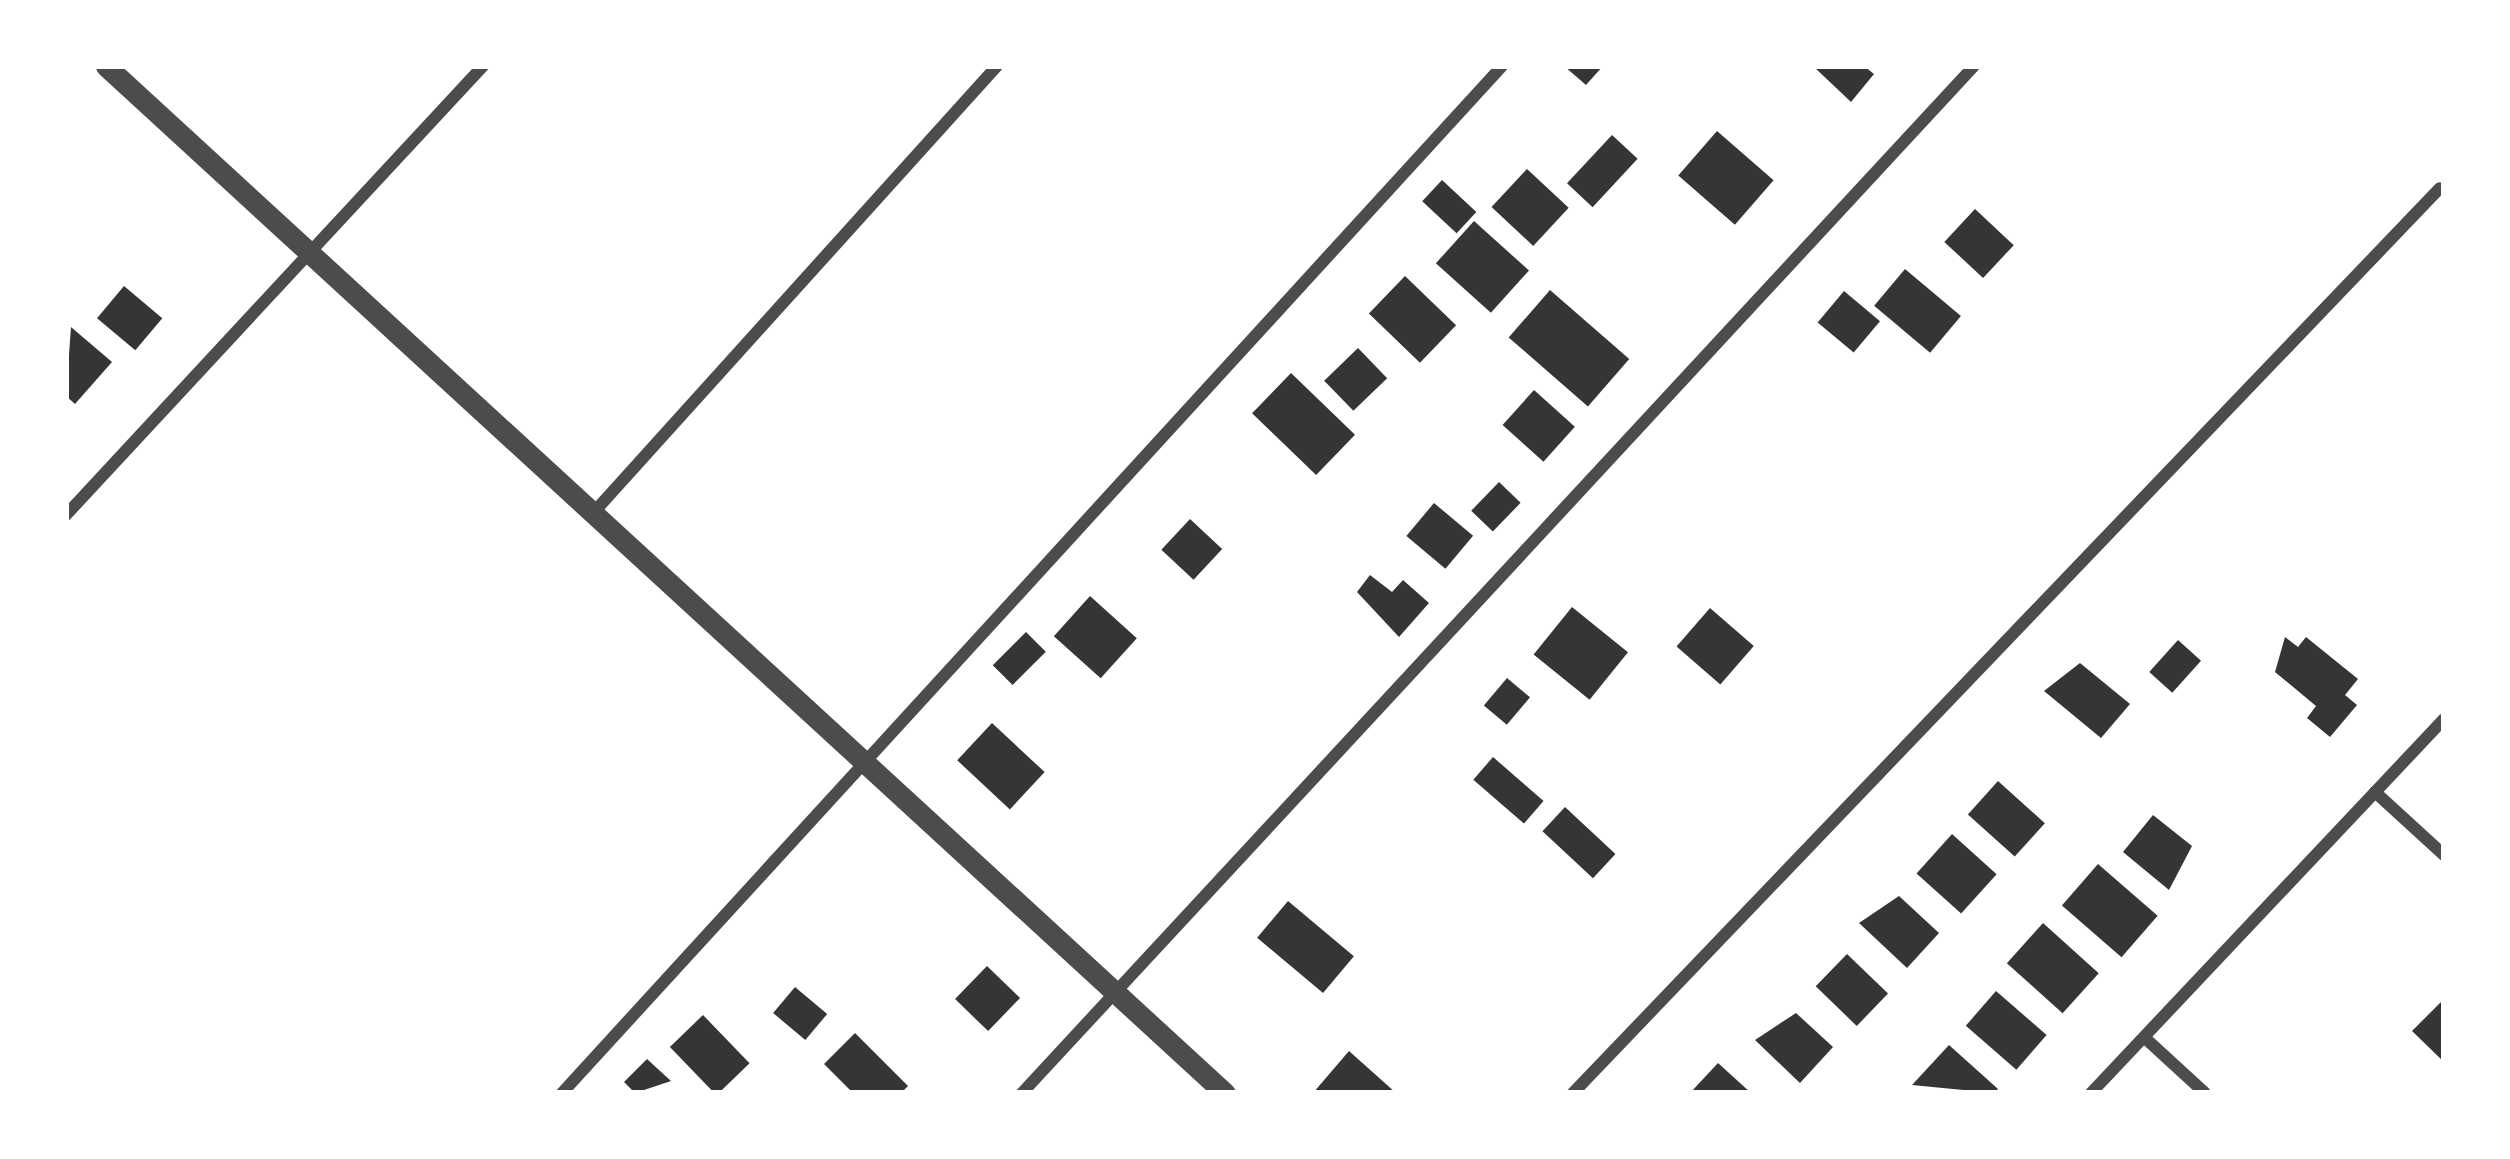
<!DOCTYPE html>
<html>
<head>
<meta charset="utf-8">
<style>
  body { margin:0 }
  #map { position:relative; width:2510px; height:1159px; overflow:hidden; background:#fff; font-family:"Alegreya Sans",sans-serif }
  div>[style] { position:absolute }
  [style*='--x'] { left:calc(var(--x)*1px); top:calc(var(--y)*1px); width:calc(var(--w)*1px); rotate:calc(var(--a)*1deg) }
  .building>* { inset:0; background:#353535; transform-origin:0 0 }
  .minor>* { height:12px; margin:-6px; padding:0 6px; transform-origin:6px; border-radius:6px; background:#4c4c4c }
  .tertiary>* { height:21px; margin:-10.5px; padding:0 10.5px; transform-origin:10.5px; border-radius:10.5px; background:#4c4c4c }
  span { translate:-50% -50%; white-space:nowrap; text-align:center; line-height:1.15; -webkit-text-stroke:10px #fff; paint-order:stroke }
  .frame { position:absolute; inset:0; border:69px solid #fff; pointer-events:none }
</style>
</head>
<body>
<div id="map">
  <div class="building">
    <i style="clip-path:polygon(1564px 66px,1603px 66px,1586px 85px)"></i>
    <i style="clip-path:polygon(1813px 66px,1864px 66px,1874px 74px,1851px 102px)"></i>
    <i style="left:1717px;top:131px;width:75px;height:59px;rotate:41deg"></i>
    <i style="left:1612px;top:135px;width:35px;height:66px;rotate:43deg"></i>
    <i style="left:1527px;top:169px;width:57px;height:52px;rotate:43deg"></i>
    <i style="left:1442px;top:180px;width:47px;height:29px;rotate:43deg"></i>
    <i style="left:1975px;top:209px;width:53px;height:45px;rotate:43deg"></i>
    <i style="left:1474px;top:221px;width:74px;height:57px;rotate:42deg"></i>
    <i style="left:1905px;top:269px;width:73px;height:48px;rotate:40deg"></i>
    <i style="left:1405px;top:276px;width:71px;height:52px;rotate:44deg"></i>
    <i style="left:124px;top:286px;width:50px;height:42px;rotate:40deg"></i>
    <i style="left:1550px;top:290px;width:105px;height:63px;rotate:41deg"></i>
    <i style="left:1844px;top:291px;width:47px;height:41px;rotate:40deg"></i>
    <i style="clip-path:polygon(71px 327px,112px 362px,75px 404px,66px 396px)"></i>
    <i style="left:1358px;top:348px;width:42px;height:47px;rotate:46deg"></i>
    <i style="left:1291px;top:373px;width:89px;height:56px;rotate:44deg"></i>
    <i style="left:1534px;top:390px;width:55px;height:47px;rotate:42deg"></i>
    <i style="left:1499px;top:482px;width:30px;height:40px;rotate:44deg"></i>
    <i style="left:1434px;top:503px;width:51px;height:43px;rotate:40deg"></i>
    <i style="left:1190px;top:519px;width:44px;height:42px;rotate:43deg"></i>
    <i style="clip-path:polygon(1370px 575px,1392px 592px,1403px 580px,1429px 603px,1399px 637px,1357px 592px)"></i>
    <i style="left:1090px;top:596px;width:63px;height:54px;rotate:42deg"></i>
    <i style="left:1572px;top:607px;width:72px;height:61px;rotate:39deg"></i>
    <i style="left:1710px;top:608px;width:58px;height:51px;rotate:41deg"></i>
    <i style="left:1026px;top:632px;width:28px;height:47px;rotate:45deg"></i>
    <i style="clip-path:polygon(2285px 637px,2298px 647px,2306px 637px,2358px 679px,2345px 695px,2357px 705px,2330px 737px,2307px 718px,2316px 706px,2275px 672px)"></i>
    <i style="left:2178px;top:640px;width:31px;height:43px;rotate:42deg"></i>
    <i style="clip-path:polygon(2080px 663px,2130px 704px,2101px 738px,2044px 691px)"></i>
    <i style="left:1507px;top:678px;width:30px;height:36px;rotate:40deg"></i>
    <i style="left:992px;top:723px;width:72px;height:51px;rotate:43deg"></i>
    <i style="left:1493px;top:757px;width:67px;height:30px;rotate:41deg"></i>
    <i style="left:1998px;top:781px;width:63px;height:45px;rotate:42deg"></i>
    <i style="left:1565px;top:807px;width:69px;height:33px;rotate:43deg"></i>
    <i style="clip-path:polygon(2153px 815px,2192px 846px,2169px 890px,2123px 852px)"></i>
    <i style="left:1952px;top:834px;width:60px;height:53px;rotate:42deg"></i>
    <i style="left:2098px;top:864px;width:79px;height:55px;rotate:41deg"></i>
    <i style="clip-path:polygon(1899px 896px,1939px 933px,1907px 968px,1859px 923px)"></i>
    <i style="left:1288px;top:901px;width:86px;height:48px;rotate:40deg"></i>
    <i style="left:2043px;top:923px;width:75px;height:54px;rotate:42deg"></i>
    <i style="left:1847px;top:954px;width:57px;height:45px;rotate:44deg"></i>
    <i style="left:987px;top:966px;width:46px;height:46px;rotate:44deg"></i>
    <i style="left:795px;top:987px;width:42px;height:34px;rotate:40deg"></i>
    <i style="left:1996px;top:991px;width:67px;height:46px;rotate:41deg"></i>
    <i style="clip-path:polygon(2444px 999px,2444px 1062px,2412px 1031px)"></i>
    <i style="clip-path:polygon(1796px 1013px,1833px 1047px,1800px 1083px,1755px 1040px)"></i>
    <i style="left:703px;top:1015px;width:67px;height:46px;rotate:46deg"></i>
    <i style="clip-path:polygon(855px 1033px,908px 1086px,901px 1093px,853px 1093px,824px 1064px)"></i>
    <i style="clip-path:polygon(1949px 1045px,1998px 1089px,1994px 1093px,1912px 1085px)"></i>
    <i style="clip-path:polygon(1349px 1051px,1396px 1093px,1313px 1093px)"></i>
    <i style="clip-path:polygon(647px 1059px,671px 1081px,635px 1093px,624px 1082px)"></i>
    <i style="clip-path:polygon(1718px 1063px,1751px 1093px,1690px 1093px)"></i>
  </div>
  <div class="minor">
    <i style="--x:595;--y:511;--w:600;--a:-47.91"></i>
    <i style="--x:66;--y:515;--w:613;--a:-47.12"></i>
    <i style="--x:2375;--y:792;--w:93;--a:42.4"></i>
    <i style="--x:2145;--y:1038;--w:81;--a:42.5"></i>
    <i style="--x:562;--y:1093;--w:1392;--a:-47.53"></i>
    <i style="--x:1022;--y:1093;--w:1400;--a:-47.17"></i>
    <i style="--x:1573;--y:1093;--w:1253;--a:-46.23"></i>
    <i style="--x:2091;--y:1093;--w:514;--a:-46.65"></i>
  </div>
  <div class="tertiary">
    <i style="--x:106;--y:66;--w:1519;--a:42.55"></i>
  </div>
  <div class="frame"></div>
</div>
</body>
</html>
